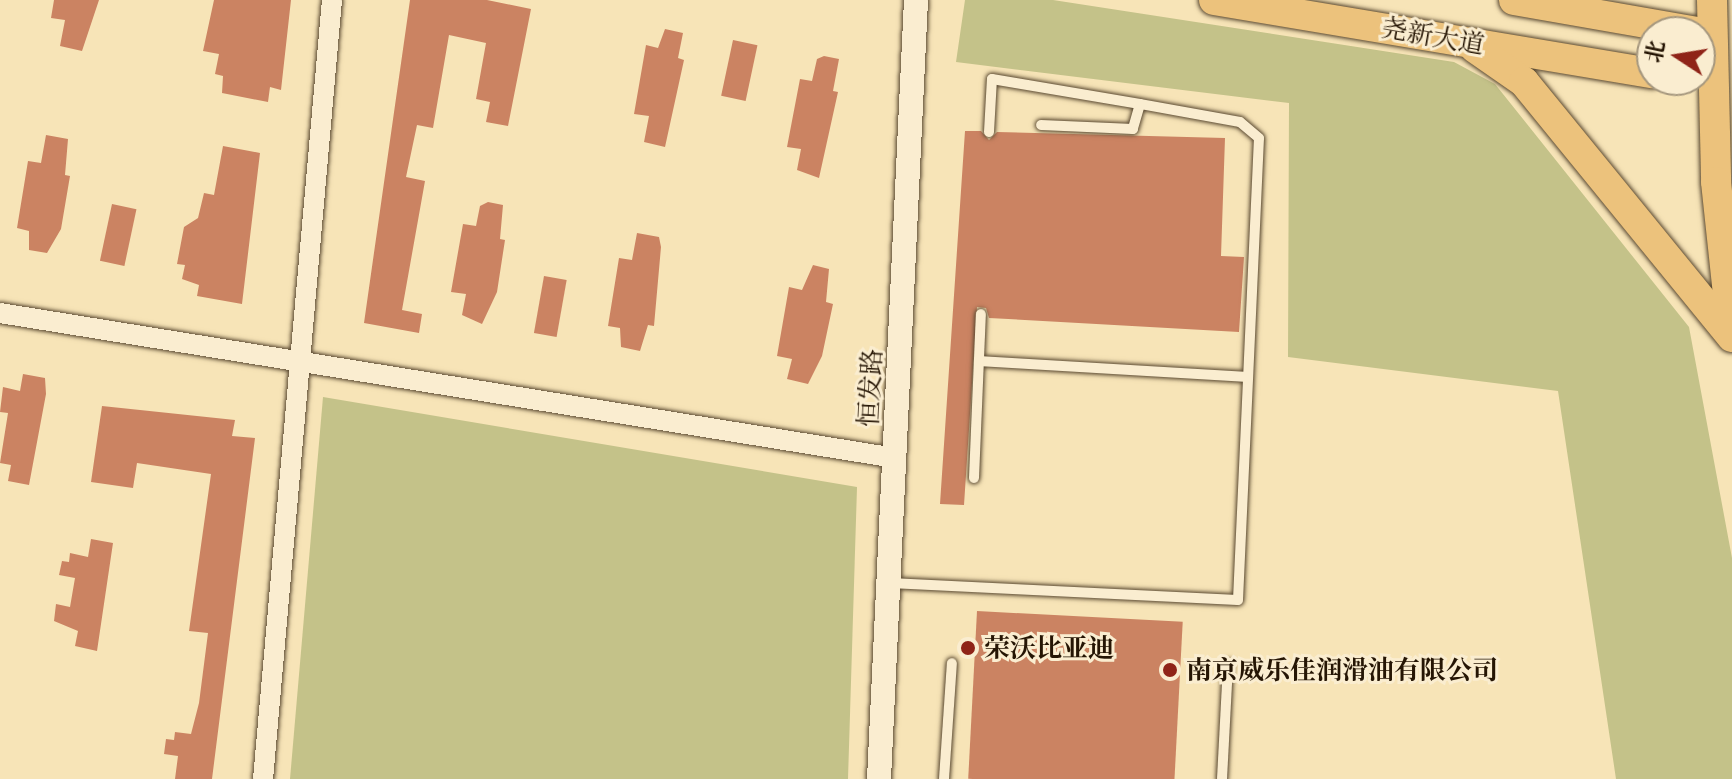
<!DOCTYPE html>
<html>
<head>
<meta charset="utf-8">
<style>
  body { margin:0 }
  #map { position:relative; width:1732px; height:779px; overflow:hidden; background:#f7e4b7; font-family:"Gentium Book Plus","Noto Serif SC",serif }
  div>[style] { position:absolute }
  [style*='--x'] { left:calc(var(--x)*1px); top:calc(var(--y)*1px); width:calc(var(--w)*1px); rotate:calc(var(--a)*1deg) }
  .green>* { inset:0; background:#c4c289 }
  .building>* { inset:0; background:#cb8362; transform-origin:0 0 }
  .roads { filter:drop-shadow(0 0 2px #5a4931) drop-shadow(0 0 2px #5a4931) }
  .service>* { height:10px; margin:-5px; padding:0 5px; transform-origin:5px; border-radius:5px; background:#faedd0 }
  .minor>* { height:20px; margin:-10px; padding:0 10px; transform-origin:10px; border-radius:10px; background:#faedd0 }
  .tertiary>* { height:24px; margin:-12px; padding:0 12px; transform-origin:12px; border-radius:12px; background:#faedd0 }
  .primary>* { height:30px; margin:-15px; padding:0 15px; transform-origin:15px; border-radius:15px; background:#ecc27c }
  .dots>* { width:22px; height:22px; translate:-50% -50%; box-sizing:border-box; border:4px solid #faedd0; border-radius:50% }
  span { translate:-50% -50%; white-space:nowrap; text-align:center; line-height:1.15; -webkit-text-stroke:6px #faedd0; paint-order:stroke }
  .street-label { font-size:26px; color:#251504 }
  .poi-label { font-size:26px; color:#251504; font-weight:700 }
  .left { translate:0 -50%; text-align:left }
  .north { position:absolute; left:1636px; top:16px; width:80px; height:80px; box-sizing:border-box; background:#faedd0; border:2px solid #a5977e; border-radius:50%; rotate:282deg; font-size:22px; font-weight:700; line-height:32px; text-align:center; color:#251504 }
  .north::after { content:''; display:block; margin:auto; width:28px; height:36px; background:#8f2418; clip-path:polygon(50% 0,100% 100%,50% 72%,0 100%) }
</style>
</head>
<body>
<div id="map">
  <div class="green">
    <i style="clip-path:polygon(965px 0,1053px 0,1454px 62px,1495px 84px,1689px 327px,1732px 558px,1732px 779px,1616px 779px,1558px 391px,1288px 357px,1289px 103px,956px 62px)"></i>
    <i style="clip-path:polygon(323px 397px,857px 487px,848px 779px,290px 779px)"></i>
  </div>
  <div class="building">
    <i style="clip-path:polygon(54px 0,99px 0,82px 51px,60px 46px,65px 20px,51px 18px)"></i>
    <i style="clip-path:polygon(214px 0,291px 0,281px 90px,270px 87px,268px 102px,222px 93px,223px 76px,215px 74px,219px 54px,203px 51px)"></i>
    <i style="clip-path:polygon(410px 0,487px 0,531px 9px,508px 126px,486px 122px,490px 102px,476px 99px,486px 43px,449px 35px,433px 128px,417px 125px,406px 177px,425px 181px,402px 310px,422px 314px,419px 333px,364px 323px)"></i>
    <i style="clip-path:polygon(665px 29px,683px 33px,678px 58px,684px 60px,665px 147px,644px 142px,649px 116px,634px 114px,646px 45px,658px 48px)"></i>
    <i style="left:733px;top:40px;width:25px;height:57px;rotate:12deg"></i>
    <i style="clip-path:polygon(824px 56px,839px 59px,833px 91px,838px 92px,819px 178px,797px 170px,801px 149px,787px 147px,800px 79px,812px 81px,817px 59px)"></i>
    <i style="clip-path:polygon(965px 131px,981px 131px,989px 140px,997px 132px,1225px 138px,1221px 256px,1244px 257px,1239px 332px,989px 318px,986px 308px,977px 307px,964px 505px,940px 504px)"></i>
    <i style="clip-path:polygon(46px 135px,68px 139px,65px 175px,70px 176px,61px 229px,47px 253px,29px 250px,29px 231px,17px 228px,28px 161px,41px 163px)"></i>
    <i style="clip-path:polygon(223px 146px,260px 153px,242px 304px,197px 296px,199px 285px,182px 279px,185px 265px,177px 264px,184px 227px,198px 218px,204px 193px,214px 195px)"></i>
    <i style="clip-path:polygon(488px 202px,503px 205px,500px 239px,505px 240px,497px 292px,482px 324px,462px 315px,466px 294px,451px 292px,463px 224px,476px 226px,480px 206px)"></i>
    <i style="left:112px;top:204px;width:25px;height:58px;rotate:12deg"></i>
    <i style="clip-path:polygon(637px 233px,659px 237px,661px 247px,654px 326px,648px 325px,640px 351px,621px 347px,620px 328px,608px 326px,619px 258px,632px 260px)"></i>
    <i style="clip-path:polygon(813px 265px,829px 269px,826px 302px,833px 304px,822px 356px,808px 384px,787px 379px,792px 359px,777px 356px,789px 287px,802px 290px)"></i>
    <i style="left:544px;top:276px;width:23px;height:58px;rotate:10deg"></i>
    <i style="clip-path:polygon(23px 374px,45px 378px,46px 394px,29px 485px,8px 481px,11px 465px,0 463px,8px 413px,0 412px,3px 387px,20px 391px)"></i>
    <i style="clip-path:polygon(102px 406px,235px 420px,232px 436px,255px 438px,212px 779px,175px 779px,178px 756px,164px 754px,166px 739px,174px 740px,175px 732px,191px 734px,199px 703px,208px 633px,189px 631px,211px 474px,137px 463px,133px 488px,91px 482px)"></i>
    <i style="clip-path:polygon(91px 539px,113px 543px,97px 651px,75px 646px,78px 631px,54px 621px,56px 604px,70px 607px,75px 578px,59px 575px,62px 561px,69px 562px,70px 553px,88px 557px)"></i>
    <i style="left:977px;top:611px;width:206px;height:168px;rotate:3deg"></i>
  </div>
  <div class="roads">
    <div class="service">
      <i style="--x:989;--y:132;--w:53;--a:-86.8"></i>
      <i style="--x:992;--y:79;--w:150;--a:9.6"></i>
      <i style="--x:979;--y:361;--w:269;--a:3.4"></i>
      <i style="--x:974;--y:478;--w:164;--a:-87.6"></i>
      <i style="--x:890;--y:583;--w:348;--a:2.8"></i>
      <i style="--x:1238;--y:600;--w:462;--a:-87.4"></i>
      <i style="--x:1259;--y:138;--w:25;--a:-140"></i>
      <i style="--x:1240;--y:122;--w:102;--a:-169.8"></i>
      <i style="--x:1140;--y:104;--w:26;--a:106"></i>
      <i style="--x:1133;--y:129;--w:92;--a:-177.5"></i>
      <i style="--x:944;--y:779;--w:116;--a:-86.1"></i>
      <i style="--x:1222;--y:779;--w:115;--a:-87"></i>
    </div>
    <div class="minor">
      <i style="--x:0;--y:313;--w:907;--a:9.2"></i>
      <i style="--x:263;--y:779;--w:782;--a:-84.94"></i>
    </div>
    <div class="tertiary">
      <i style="--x:879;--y:779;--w:780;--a:-87.28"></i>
    </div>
    <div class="primary">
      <i style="--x:1214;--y:0;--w:444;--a:9.5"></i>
      <i style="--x:1514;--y:0;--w:186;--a:9.9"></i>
      <i style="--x:1712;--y:0;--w:182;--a:88.7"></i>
      <i style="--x:1716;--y:182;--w:150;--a:83.9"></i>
      <i style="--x:1475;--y:48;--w:60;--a:34.8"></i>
      <i style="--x:1524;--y:82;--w:329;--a:50.8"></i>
    </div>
  </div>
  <div class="dots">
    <i style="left:968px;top:648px;background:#8f2418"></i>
    <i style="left:1170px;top:670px;background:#8f2418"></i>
  </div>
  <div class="street-label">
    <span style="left:1433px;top:36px;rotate:10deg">尧新大道</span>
    <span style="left:870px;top:388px;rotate:-87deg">恒发路</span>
  </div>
  <div class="poi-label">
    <span class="left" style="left:984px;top:648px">荣沃比亚迪</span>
    <span class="left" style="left:1186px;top:670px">南京威乐佳润滑油有限公司</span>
  </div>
  <div class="north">北</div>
</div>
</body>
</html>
